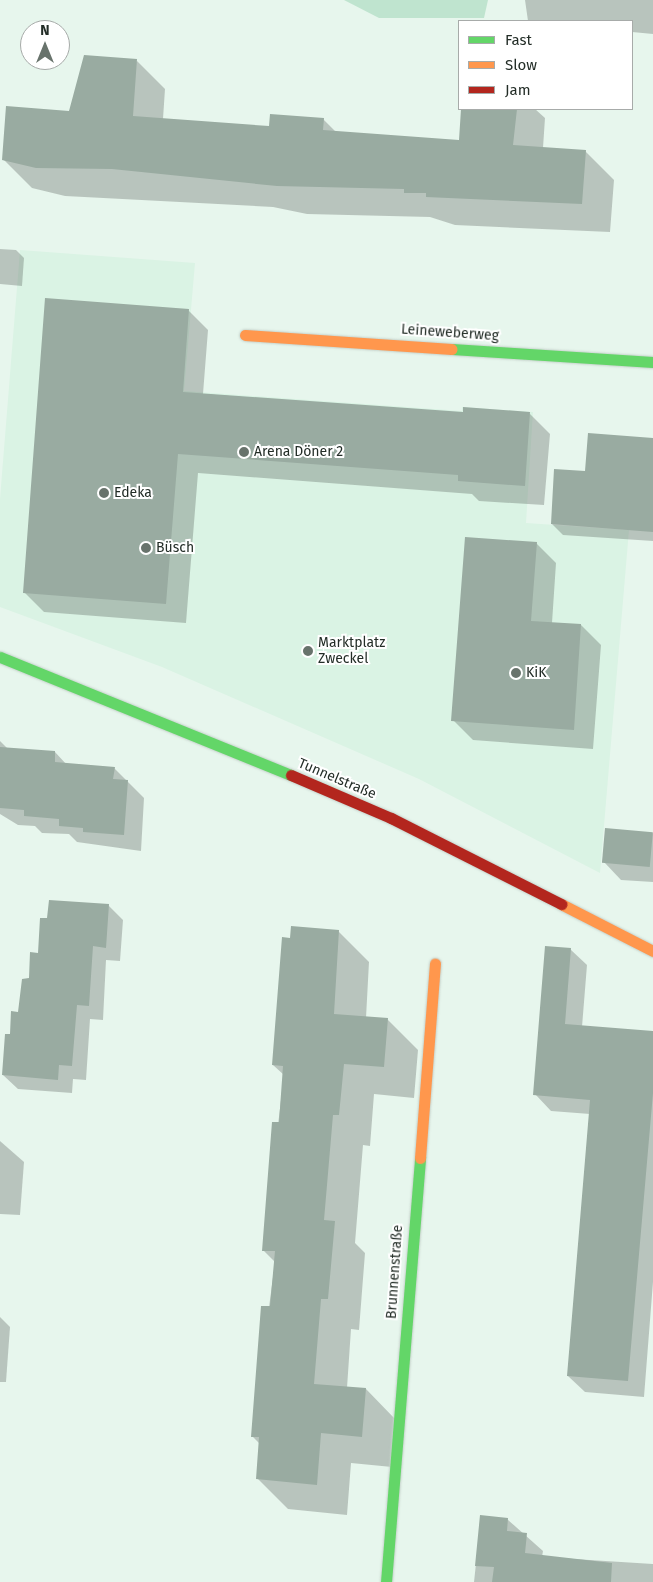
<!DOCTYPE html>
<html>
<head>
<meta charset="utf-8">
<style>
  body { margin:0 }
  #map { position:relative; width:653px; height:1582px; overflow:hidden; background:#e7f6ed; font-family:"Fira Sans",sans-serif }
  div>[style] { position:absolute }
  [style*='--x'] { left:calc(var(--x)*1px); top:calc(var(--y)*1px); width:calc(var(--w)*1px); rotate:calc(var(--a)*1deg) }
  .built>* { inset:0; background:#daf3e4 }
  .green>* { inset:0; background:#bfe4cf }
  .shadow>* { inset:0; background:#0003 }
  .building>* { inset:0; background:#99aba1; transform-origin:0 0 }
  .roads { filter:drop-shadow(0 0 1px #c5d1ca) drop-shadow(0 0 1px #c5d1ca) }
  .fast>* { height:11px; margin:-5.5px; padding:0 5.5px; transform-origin:5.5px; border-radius:5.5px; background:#63d668 }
  .slow>* { height:11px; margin:-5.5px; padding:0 5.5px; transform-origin:5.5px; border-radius:5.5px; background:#ff974d }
  .jam>* { height:11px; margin:-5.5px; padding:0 5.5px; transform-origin:5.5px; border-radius:5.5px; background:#b3261e }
  .dots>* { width:14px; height:14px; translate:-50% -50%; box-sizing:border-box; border:2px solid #fff; border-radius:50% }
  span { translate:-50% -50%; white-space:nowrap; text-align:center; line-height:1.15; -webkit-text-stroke:4px #fff; paint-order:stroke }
  .street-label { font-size:14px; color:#232d27 }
  .poi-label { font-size:14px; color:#232d27 }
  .left { translate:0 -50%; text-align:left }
  .legend { position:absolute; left:458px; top:20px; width:175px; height:90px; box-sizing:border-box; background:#fff; border:1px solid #a7aba9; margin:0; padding:6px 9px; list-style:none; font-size:15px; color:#232d27 }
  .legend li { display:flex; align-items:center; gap:10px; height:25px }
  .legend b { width:25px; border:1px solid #a7aba9 }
  .north { position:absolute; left:20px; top:20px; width:50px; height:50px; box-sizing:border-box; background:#fff; border:1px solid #a7aba9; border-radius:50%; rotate:0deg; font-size:14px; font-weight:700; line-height:20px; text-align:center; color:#232d27 }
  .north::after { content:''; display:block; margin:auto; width:18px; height:22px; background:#68736c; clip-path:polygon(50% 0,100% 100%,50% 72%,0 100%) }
</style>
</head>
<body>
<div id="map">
  <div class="built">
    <i style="clip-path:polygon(20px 250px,195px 263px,184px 391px,462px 411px,462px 407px,533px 412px,526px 523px,629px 530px,600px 873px,419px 779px,162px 667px,0 607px,0 499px)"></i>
  </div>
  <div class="green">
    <i style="clip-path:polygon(344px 0,488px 0,484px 18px,379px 18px)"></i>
  </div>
  <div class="shadow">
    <i style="clip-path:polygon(525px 0,653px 0,653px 34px,632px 32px,632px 21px,528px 21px)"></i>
    <i style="clip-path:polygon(137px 61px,165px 89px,163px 119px,270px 127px,323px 119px,336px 132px,460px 142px,462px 109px,535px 109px,545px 118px,543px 148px,585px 151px,614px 180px,610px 232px,455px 225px,430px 217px,307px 214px,273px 207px,65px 196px,32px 188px,3px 159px)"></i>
    <i style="clip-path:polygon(0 249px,16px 250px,24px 258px,22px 286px,0 284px)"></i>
    <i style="clip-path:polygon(188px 310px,208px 330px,203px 394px,464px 414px,530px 414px,550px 434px,544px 505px,479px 501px,472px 494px,198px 473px,186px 623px,44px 612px,24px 592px)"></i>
    <i style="clip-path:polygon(653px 439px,653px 541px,563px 535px,552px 524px,587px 473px)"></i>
    <i style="clip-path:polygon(536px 543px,556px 563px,552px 623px,581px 625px,601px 645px,593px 749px,473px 740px,453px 720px)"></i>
    <i style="clip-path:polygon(0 741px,8px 749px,55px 752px,67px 765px,114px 768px,144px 798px,141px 851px,77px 842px,69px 834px,42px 833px,35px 826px,18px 825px,0 814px)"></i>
    <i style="clip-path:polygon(653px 833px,653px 882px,621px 880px,604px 862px)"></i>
    <i style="clip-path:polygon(108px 905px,123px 920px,120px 961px,106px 960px,103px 1020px,90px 1019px,86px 1080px,73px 1079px,72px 1093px,18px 1089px,3px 1075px,11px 1036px,39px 954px)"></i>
    <i style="clip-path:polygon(338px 931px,369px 962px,366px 1018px,387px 1019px,418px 1050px,414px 1098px,374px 1094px,370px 1146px,363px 1145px,355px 1243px,365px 1253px,359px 1330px,351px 1329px,347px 1388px,366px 1389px,396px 1420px,392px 1467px,351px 1463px,347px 1515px,288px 1509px,257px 1478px,260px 1444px,252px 1436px,275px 1262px,263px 1250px,284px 1075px,273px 1065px,292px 939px)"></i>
    <i style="clip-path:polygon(570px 949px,587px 965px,582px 1027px,653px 1032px,653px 1282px,644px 1397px,585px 1392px,568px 1376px,590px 1114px,551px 1111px,535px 1094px)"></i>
    <i style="clip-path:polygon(0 1141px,24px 1162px,20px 1215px,0 1214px)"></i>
    <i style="clip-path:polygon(0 1317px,10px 1327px,6px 1382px,0 1382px)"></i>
    <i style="clip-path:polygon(481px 1517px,507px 1519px,543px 1551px,542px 1557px,653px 1564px,653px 1582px,474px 1582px)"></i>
  </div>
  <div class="building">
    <i style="clip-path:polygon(84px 55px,137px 59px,133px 116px,269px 126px,270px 114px,324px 118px,323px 130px,459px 140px,461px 109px,517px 109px,513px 145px,586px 150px,582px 204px,426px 197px,426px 193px,404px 193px,404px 189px,277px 186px,112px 169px,36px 168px,2px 160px,6px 106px,69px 111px)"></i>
    <i style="clip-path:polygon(45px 298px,189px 309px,183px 392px,463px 412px,463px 407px,530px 412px,525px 486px,458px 481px,458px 475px,178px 454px,166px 604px,23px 593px)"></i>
    <i style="clip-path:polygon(588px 433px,653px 438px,653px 532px,551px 524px,554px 469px,585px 471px)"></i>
    <i style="clip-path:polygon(465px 537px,537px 542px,531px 621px,581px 624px,574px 730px,451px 721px)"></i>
    <i style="clip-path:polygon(0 747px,55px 751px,55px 762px,115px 767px,113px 779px,128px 780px,124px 835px,83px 832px,83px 828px,59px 826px,59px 819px,24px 816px,24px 810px,0 808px)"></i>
    <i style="left:605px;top:828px;width:48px;height:35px;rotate:5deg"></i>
    <i style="clip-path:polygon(49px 900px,109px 904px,106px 948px,93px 946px,89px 1006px,77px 1005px,72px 1066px,59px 1065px,58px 1080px,2px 1075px,5px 1034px,10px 1034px,11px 1011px,18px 1012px,22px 979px,29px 978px,30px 952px,38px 953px,40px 918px,47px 918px)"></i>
    <i style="clip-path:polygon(291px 926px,339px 930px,334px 1014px,388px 1018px,384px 1067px,344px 1064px,339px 1115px,333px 1115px,324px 1220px,335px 1221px,328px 1299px,321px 1299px,314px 1384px,366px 1388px,362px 1437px,321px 1433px,317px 1485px,256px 1479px,259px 1437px,251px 1437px,261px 1306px,270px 1306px,275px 1251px,262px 1251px,272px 1122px,279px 1122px,283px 1066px,272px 1065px,282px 937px,290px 938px)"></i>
    <i style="clip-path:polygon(545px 946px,571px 948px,565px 1024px,653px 1031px,653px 1093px,628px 1381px,567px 1376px,590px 1100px,533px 1095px)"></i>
    <i style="clip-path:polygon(480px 1515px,508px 1518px,507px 1531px,527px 1533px,525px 1553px,612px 1563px,611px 1582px,492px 1582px,494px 1567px,475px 1566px)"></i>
  </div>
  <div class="roads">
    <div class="fast">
      <i style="--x:452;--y:349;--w:201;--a:3.7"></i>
      <i style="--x:0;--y:657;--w:314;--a:22.1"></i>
      <i style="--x:386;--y:1582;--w:425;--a:-85.4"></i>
    </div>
    <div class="slow">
      <i style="--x:245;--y:335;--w:207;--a:3.9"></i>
      <i style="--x:561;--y:904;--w:103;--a:27.1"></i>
      <i style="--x:420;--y:1158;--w:195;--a:-85.6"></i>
    </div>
    <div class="jam">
      <i style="--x:291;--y:775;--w:109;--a:23.3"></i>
      <i style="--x:391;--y:818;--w:191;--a:26.8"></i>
    </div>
  </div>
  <div class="dots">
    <i style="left:244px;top:452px;background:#68736c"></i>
    <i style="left:104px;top:493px;background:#68736c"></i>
    <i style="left:146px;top:548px;background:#68736c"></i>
    <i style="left:308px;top:651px;background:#68736c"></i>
    <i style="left:516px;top:673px;background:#68736c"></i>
  </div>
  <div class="street-label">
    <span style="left:450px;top:333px;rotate:4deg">Leineweberweg</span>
    <span style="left:337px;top:779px;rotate:23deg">Tunnelstraße</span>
    <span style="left:395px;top:1272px;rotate:-86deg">Brunnenstraße</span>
  </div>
  <div class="poi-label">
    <span class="left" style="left:254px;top:452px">Arena Döner 2</span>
    <span class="left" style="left:114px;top:493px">Edeka</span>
    <span class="left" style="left:156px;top:548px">Büsch</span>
    <span class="left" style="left:318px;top:651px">Marktplatz<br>Zweckel</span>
    <span class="left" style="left:526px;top:673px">KiK</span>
  </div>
  <ul class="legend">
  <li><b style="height:6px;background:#63d668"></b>Fast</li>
  <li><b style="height:6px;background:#ff974d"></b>Slow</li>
  <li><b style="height:6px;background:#b3261e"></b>Jam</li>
  </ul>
  <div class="north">N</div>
</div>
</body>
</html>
